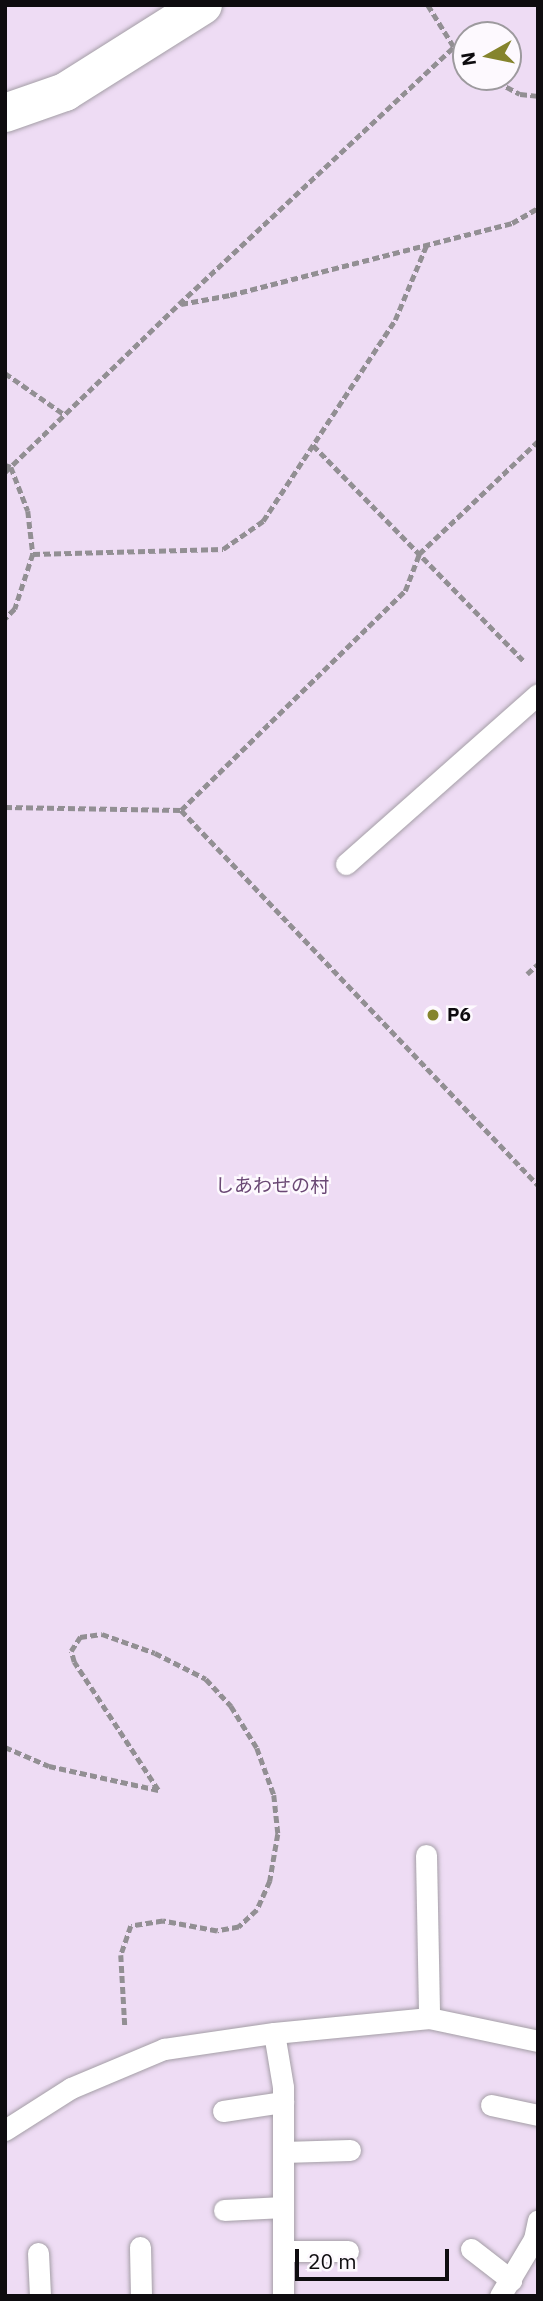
<!DOCTYPE html>
<html>
<head>
<meta charset="utf-8">
<style>
  body { margin:0 }
  #map { position:relative; width:543px; height:2301px; overflow:hidden; background:#fdf9fe; font-family:"IBM Plex Sans","Noto Sans JP",sans-serif }
  div>[style] { position:absolute }
  [style*='--x'] { left:calc(var(--x)*1px); top:calc(var(--y)*1px); width:calc(var(--w)*1px); rotate:calc(var(--a)*1deg) }
  .green>* { inset:0; background:#eedcf4 }
  .path>* { height:4.5px; margin-top:-2.25px; transform-origin:0; background:repeating-linear-gradient(90deg,#928f93 0 7px,transparent 0 10.5px) }
  .roads { filter:drop-shadow(0 0 2px #a49ea6) drop-shadow(0 0 2px #a49ea6) }
  .service>* { height:21px; margin:-10.5px; padding:0 10.5px; transform-origin:10.5px; border-radius:10.5px; background:#fff }
  .tertiary>* { height:38px; margin:-19px; padding:0 19px; transform-origin:19px; border-radius:19px; background:#fff }
  .dots>* { width:19px; height:19px; translate:-50% -50%; box-sizing:border-box; border:4px solid #fdf9fe; border-radius:50% }
  span { translate:-50% -50%; white-space:nowrap; text-align:center; line-height:1.15; -webkit-text-stroke:5px #fdf9fe; paint-order:stroke }
  .poi-label { font-size:19px; color:#0e0c0f; font-weight:700 }
  .left { translate:0 -50%; text-align:left }
  .park-label { font-size:19px; color:#6a4874 }
  .frame { position:absolute; inset:0; border:7px solid #0e0c0f; pointer-events:none }
  .north { position:absolute; left:452px; top:21px; width:70px; height:70px; box-sizing:border-box; background:#fdf9fe; border:2px solid #9d9a9e; border-radius:50%; rotate:261deg; font-size:19px; font-weight:700; line-height:28px; text-align:center; color:#0e0c0f }
  .north::after { content:''; display:block; margin:auto; width:24px; height:32px; background:#85842d; clip-path:polygon(50% 0,100% 100%,50% 72%,0 100%) }
  .scale { position:absolute; left:295px; top:2249px; width:154px; height:32px; box-sizing:border-box; border:4px solid #0e0c0f; border-top:0; padding-left:9px; font-size:21px; line-height:24px; white-space:nowrap; color:#0e0c0f; -webkit-text-stroke:5px #fdf9fe; paint-order:stroke }
</style>
</head>
<body>
<div id="map">
  <div class="green">
    <i style="clip-path:polygon(evenodd,5px 5px,538px 5px,538px 2296px,5px 2296px,5px 5px,466px 35px,508px 35px,508px 77px,466px 77px,466px 35px)"></i>
  </div>
  <div class="path">
    <i style="--x:428;--y:5;--w:49;--a:58.2"></i>
    <i style="--x:454;--y:47;--w:18;--a:47"></i>
    <i style="--x:488;--y:77;--w:36;--a:28"></i>
    <i style="--x:520;--y:94;--w:18;--a:6"></i>
    <i style="--x:181;--y:304;--w:50;--a:-10.4"></i>
    <i style="--x:230;--y:295;--w:291;--a:-14.3"></i>
    <i style="--x:512;--y:223;--w:30;--a:-30"></i>
    <i style="--x:5;--y:373;--w:73;--a:35"></i>
    <i style="--x:313;--y:445;--w:301;--a:45.7"></i>
    <i style="--x:5;--y:465;--w:6;--a:18"></i>
    <i style="--x:11;--y:467;--w:47;--a:68.9"></i>
    <i style="--x:28;--y:511;--w:43;--a:83.4"></i>
    <i style="--x:33;--y:554;--w:58;--a:108.1"></i>
    <i style="--x:15;--y:609;--w:14;--a:135"></i>
    <i style="--x:5;--y:472;--w:242;--a:-44"></i>
    <i style="--x:179;--y:304;--w:376;--a:-43.1"></i>
    <i style="--x:33;--y:554;--w:190;--a:-1.5"></i>
    <i style="--x:223;--y:549;--w:49;--a:-35"></i>
    <i style="--x:263;--y:521;--w:240;--a:-56.7"></i>
    <i style="--x:395;--y:320;--w:82;--a:-67.2"></i>
    <i style="--x:5;--y:807;--w:176;--a:1"></i>
    <i style="--x:181;--y:810;--w:313;--a:-44.4"></i>
    <i style="--x:405;--y:591;--w:40;--a:-69"></i>
    <i style="--x:419;--y:554;--w:164;--a:-43.5"></i>
    <i style="--x:181;--y:810;--w:518;--a:46.41"></i>
    <i style="--x:527;--y:974;--w:15;--a:-42"></i>
    <i style="--x:5;--y:1747;--w:48;--a:23.4"></i>
    <i style="--x:49;--y:1766;--w:112;--a:12.4"></i>
    <i style="--x:158;--y:1790;--w:153;--a:-123.3"></i>
    <i style="--x:74;--y:1662;--w:11;--a:-105"></i>
    <i style="--x:71;--y:1651;--w:17;--a:-57"></i>
    <i style="--x:80;--y:1637;--w:22;--a:-8"></i>
    <i style="--x:102;--y:1634;--w:56;--a:19.7"></i>
    <i style="--x:155;--y:1653;--w:57;--a:27"></i>
    <i style="--x:206;--y:1679;--w:37;--a:47"></i>
    <i style="--x:231;--y:1706;--w:49;--a:58.2"></i>
    <i style="--x:257;--y:1748;--w:50;--a:70.1"></i>
    <i style="--x:274;--y:1795;--w:39;--a:84"></i>
    <i style="--x:278;--y:1834;--w:48;--a:99.7"></i>
    <i style="--x:270;--y:1881;--w:32;--a:114"></i>
    <i style="--x:257;--y:1910;--w:25;--a:137"></i>
    <i style="--x:239;--y:1927;--w:22;--a:170"></i>
    <i style="--x:217;--y:1931;--w:55;--a:-169.5"></i>
    <i style="--x:163;--y:1921;--w:32;--a:171"></i>
    <i style="--x:131;--y:1926;--w:31;--a:109"></i>
    <i style="--x:121;--y:1955;--w:71;--a:86.8"></i>
  </div>
  <div class="roads">
    <div class="service">
      <i style="--x:346;--y:864;--w:256;--a:-41.5"></i>
      <i style="--x:426;--y:1855;--w:163;--a:88.9"></i>
      <i style="--x:274;--y:2033;--w:55;--a:80.5"></i>
      <i style="--x:283;--y:2087;--w:209;--a:90"></i>
      <i style="--x:491;--y:2105;--w:48;--a:12"></i>
      <i style="--x:223;--y:2111;--w:61;--a:-8.5"></i>
      <i style="--x:5;--y:2130;--w:78;--a:-32.5"></i>
      <i style="--x:71;--y:2088;--w:101;--a:-22.8"></i>
      <i style="--x:164;--y:2049;--w:111;--a:-8.3"></i>
      <i style="--x:274;--y:2033;--w:156;--a:-5.5"></i>
      <i style="--x:429;--y:2018;--w:111;--a:11.9"></i>
      <i style="--x:283;--y:2152;--w:67;--a:-1.7"></i>
      <i style="--x:224;--y:2210;--w:59;--a:-2.9"></i>
      <i style="--x:140;--y:2247;--w:49;--a:88.8"></i>
      <i style="--x:471;--y:2249;--w:51;--a:37.8"></i>
      <i style="--x:283;--y:2251;--w:65;--a:0"></i>
      <i style="--x:38;--y:2253;--w:43;--a:87.3"></i>
      <i style="--x:500;--y:2296;--w:66;--a:-59.2"></i>
      <i style="--x:534;--y:2239;--w:19;--a:-78"></i>
    </div>
    <div class="tertiary">
      <i style="--x:5;--y:113;--w:64;--a:-19.3"></i>
      <i style="--x:65;--y:92;--w:163;--a:-32.2"></i>
    </div>
  </div>
  <div class="dots">
    <i style="left:433px;top:1015px;background:#85842d"></i>
  </div>
  <div class="poi-label">
    <span class="left" style="left:447px;top:1015px">P6</span>
  </div>
  <div class="park-label">
    <span style="left:272px;top:1186px">しあわせの村</span>
  </div>
  <div class="frame"></div>
  <div class="north">N</div>
  <div class="scale">20 m</div>
</div>
</body>
</html>
